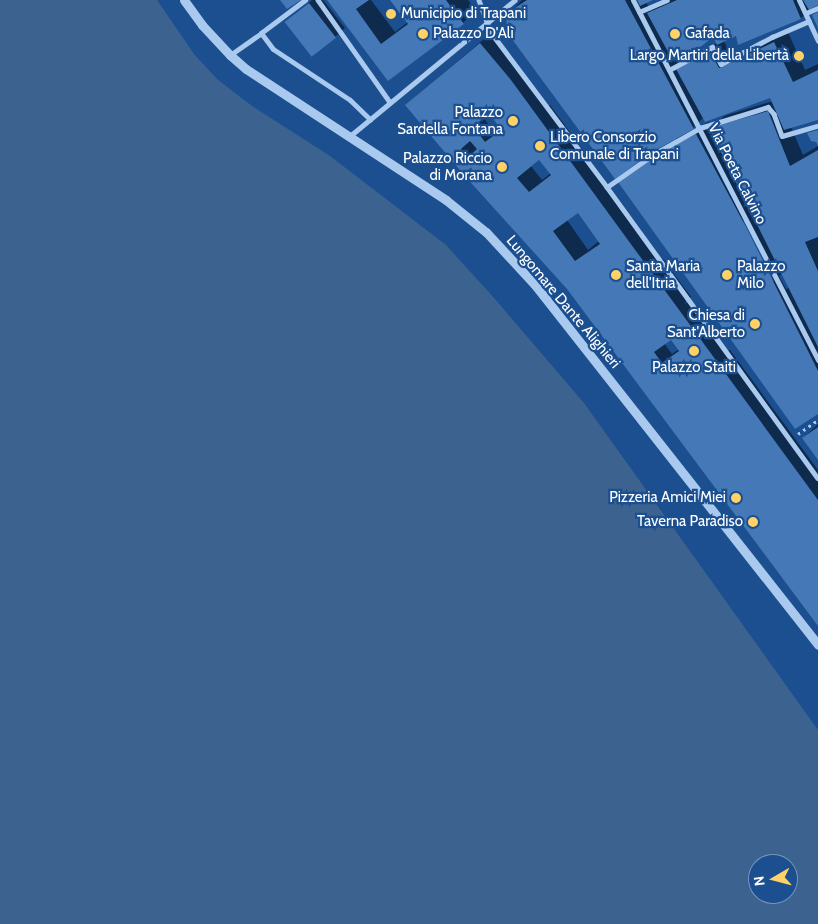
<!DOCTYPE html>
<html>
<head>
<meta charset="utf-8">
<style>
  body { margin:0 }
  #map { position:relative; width:818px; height:924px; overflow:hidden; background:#1b4f8f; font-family:Cabin,sans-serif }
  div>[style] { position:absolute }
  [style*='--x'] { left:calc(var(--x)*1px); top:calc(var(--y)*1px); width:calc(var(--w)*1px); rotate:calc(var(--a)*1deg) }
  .water>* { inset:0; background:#3c6290 }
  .shadow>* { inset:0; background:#0007 }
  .building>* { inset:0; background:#4478b7; transform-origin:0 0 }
  .path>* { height:3px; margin-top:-1.5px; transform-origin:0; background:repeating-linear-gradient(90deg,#a9c9ee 0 2.5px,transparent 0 6.5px) }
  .pedestrian>* { height:4.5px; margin:-2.25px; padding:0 2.25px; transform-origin:2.25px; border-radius:2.25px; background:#a9c9ee }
  .minor>* { height:5px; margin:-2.5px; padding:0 2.5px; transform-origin:2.5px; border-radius:2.5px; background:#a9c9ee }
  .tertiary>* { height:9px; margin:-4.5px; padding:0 4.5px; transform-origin:4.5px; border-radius:4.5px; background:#a9c9ee }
  .dots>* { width:14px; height:14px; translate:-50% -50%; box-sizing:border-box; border:2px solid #1b4f8f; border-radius:50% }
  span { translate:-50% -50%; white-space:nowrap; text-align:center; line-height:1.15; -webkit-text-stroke:4.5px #1b4f8f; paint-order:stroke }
  .poi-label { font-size:15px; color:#fff }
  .left { translate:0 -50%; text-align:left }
  .right { translate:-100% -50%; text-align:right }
  .street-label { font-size:15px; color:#fff }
  .north { position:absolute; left:748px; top:854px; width:50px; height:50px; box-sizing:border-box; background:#1b4f8f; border:1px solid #7695bc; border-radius:50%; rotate:262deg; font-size:14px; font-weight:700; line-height:20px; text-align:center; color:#fff }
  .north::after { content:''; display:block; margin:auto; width:18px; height:22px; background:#ffd166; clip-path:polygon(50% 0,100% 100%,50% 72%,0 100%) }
</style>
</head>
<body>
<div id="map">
  <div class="water">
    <i style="clip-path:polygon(evenodd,0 0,157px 0,194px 54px,217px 79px,252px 106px,330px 156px,446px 245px,495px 299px,584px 403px,818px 730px,818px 924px,0 924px,0 0,758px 864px,788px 864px,788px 894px,758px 894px,758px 864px)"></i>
  </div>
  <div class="shadow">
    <i style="clip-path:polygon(312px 0,323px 0,345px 28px,335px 37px,287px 22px)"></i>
    <i style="clip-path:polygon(329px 0,371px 0,395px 32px,408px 22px,392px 0,468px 0,476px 10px,463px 23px,388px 79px)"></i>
    <i style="clip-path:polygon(evenodd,522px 0,650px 0,646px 2px,651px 11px,663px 0,818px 0,818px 4px,801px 18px,739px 43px,737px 35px,724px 41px,732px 57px,787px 30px,805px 70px,818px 64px,818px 118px,791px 127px,803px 155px,818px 146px,818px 412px,620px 182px,632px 170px,676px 140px,675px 138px,508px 14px,522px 0,714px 35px,717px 43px,690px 57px,680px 67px,676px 58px,714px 35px,522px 0,770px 96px,773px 101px,724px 116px,712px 128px,709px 122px,689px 132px,704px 117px,770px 96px,522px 0,745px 221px,774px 281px,771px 281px,742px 222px,745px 221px,522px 0,782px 273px,789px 288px,786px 289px,779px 276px,782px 273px)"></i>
    <i style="clip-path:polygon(evenodd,490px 34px,547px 108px,550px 105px,642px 231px,639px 234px,659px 261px,663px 259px,691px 297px,684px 304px,689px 302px,726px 352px,730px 350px,818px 470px,818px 624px,568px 289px,416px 96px,490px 34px,490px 112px,502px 129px,495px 133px,483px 117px,490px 112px,490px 34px,540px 159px,551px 173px,542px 180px,531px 166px,540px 159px,490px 34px,578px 212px,599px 241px,588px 250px,567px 220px,578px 212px,490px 34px,672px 338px,679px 349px,672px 354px,664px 343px,672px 338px)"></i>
    <i style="clip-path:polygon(818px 424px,818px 458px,803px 438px)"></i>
  </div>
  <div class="building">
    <i style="clip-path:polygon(280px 0,301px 0,287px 9px)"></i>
    <i style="clip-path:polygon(327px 0,369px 0,356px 9px,381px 44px,408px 24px,390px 0,446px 0,464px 24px,388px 81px)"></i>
    <i style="clip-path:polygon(527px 0,625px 0,694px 129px,652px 152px,615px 179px,506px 31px,507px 13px)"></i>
    <i style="clip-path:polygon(637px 0,653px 0,640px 6px)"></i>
    <i style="clip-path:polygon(677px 0,793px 0,801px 19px,738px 45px,736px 36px,717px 45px,713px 37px,699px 48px,673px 61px,647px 13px)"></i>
    <i style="clip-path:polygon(803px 0,818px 0,818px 5px,809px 10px)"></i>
    <i style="left:309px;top:3px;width:44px;height:31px;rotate:52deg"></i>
    <i style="clip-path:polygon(818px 12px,818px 28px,812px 15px)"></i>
    <i style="clip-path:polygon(774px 42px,793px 82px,818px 70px,818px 120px,784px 130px,770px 98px,705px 122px,676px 69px,710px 52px,719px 68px)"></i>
    <i style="clip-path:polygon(evenodd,480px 43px,511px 80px,818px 500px,818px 626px,567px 289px,464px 175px,405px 105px,480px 43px,490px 114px,501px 130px,485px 142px,473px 126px,490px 114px,480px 43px,470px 141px,477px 149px,468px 157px,461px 149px,470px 141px,480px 43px,539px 160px,551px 175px,529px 192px,517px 178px,539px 160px,480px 43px,578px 213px,600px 244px,575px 261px,553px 231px,578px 213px,480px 43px,671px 340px,679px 351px,662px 363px,654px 352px,671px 340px)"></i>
    <i style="clip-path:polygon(768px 111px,790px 166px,818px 150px,818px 237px,805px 242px,818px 271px,818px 347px,709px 128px)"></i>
    <i style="clip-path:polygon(818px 130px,818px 146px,816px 142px,811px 141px,807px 133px)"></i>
    <i style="clip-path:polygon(696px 134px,746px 227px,818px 371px,818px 414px,795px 429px,618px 182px,661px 152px)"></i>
    <i style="clip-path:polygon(818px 427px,818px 460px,802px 438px)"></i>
  </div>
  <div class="path">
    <i style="--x:798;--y:434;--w:24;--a:-35"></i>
  </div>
  <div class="pedestrian">
    <i style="--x:318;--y:0;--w:125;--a:54.8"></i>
    <i style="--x:479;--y:0;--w:33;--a:70"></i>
    <i style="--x:490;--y:31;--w:195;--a:53.1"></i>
    <i style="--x:607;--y:187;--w:359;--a:54.1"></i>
    <i style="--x:639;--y:12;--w:30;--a:-23"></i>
    <i style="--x:806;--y:13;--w:13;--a:-23"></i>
    <i style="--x:261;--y:33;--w:55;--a:-36.9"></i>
    <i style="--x:669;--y:70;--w:49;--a:-28.1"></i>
    <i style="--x:712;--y:47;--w:19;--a:62"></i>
    <i style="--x:721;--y:64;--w:58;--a:-27.9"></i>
    <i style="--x:607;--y:187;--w:57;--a:-35.1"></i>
    <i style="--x:654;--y:154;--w:53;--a:-29.5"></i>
    <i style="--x:700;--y:128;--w:71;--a:-17.2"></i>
    <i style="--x:768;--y:107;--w:9;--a:49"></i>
    <i style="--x:774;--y:114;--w:23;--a:70"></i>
    <i style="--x:782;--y:136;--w:37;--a:-16"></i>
  </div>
  <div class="minor">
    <i style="--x:633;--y:0;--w:405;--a:62.8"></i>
    <i style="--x:799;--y:0;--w:45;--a:65.1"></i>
    <i style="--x:772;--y:37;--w:40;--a:-23.4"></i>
    <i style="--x:230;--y:55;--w:38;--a:-35"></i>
    <i style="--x:261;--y:33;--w:20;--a:53"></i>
    <i style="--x:273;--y:49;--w:92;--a:33.5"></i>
    <i style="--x:350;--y:100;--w:28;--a:44"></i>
    <i style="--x:351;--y:135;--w:212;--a:-39.5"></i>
  </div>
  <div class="tertiary">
    <i style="--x:184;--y:0;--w:31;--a:54"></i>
    <i style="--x:202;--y:25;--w:41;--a:47"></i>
    <i style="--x:230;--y:55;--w:21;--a:41"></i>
    <i style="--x:246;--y:69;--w:239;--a:33.2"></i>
    <i style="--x:446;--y:200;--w:51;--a:38.7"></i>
    <i style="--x:486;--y:232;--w:72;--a:47.2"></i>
    <i style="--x:535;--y:285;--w:458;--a:51.8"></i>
  </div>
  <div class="dots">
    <i style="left:391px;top:14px;background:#ffd166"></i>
    <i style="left:423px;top:34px;background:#ffd166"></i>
    <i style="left:675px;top:34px;background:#ffd166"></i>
    <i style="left:799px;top:56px;background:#ffd166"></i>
    <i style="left:513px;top:121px;background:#ffd166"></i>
    <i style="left:540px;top:146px;background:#ffd166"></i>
    <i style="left:502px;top:167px;background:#ffd166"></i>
    <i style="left:616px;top:275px;background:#ffd166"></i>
    <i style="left:727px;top:275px;background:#ffd166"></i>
    <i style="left:755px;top:324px;background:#ffd166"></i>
    <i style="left:694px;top:351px;background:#ffd166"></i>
    <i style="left:736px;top:498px;background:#ffd166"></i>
    <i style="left:753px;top:522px;background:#ffd166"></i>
  </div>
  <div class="poi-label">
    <span class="left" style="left:401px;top:14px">Municipio di Trapani</span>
    <span class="left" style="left:433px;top:34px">Palazzo D'Alì</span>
    <span class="left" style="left:685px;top:34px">Gafada</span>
    <span class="right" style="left:789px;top:56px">Largo Martiri della Libertà</span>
    <span class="right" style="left:503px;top:121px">Palazzo<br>Sardella Fontana</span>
    <span class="left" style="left:550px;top:146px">Libero Consorzio<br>Comunale di Trapani</span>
    <span class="right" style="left:492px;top:167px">Palazzo Riccio<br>di Morana</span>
    <span class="left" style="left:626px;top:275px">Santa Maria<br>dell'Itria</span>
    <span class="left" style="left:737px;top:275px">Palazzo<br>Milo</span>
    <span class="right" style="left:745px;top:324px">Chiesa di<br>Sant'Alberto</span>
    <span style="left:694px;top:368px">Palazzo Staiti</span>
    <span class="right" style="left:726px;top:498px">Pizzeria Amici Miei</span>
    <span class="right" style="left:743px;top:522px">Taverna Paradiso</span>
  </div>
  <div class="street-label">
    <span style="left:737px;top:174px;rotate:63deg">Via Poeta Calvino</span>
    <span style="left:563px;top:302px;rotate:50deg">Lungomare Dante Alighieri</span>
  </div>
  <div class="north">N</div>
</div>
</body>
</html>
